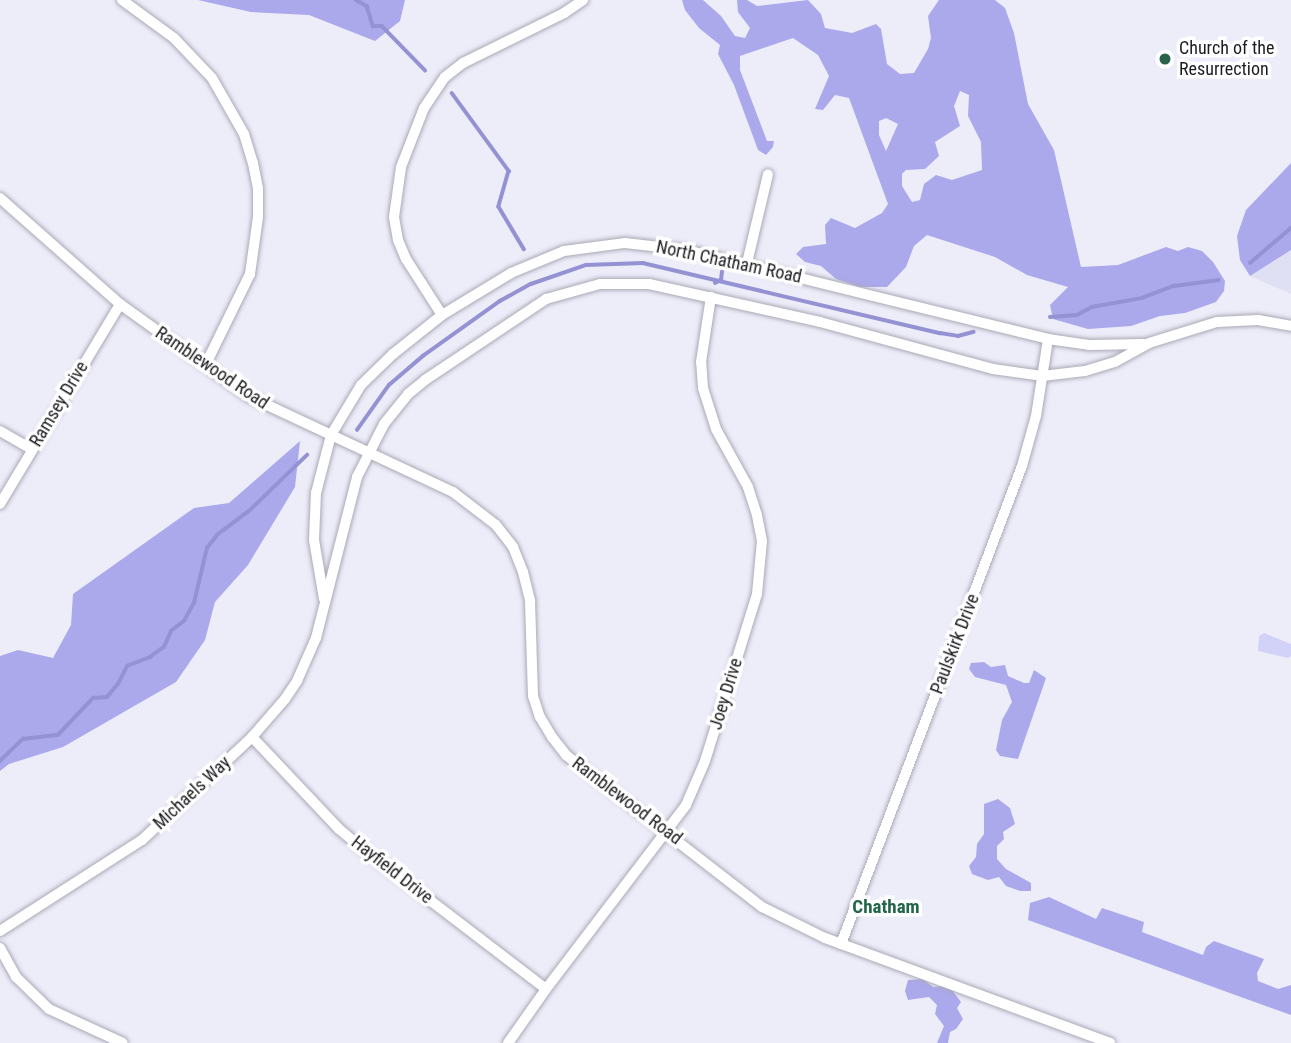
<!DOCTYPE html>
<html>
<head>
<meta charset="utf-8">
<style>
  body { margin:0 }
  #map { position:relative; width:1291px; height:1043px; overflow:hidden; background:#ededfa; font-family:"Roboto Condensed",sans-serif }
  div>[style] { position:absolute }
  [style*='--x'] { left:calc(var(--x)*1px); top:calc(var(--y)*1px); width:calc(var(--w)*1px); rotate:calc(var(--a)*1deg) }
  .built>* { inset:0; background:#e0e0f4 }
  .green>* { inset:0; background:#d2d1f7 }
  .forest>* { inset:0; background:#aba8eb }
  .stream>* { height:3.5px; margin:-1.75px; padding:0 1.75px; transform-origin:1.75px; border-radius:1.75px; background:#9592d3 }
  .roads { filter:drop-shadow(0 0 2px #aaaab6) drop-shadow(0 0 2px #aaaab6) }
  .minor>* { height:10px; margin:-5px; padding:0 5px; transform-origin:5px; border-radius:5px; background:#fff }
  .dots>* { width:19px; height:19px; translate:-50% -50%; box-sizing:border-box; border:4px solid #fff; border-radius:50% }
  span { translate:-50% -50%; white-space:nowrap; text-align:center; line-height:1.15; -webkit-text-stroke:7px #fff; paint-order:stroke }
  .poi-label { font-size:18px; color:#1c1c20 }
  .left { translate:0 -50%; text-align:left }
  .street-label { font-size:18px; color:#1c1c20 }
  .neighbourhood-label { font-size:19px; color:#23664b; font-weight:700 }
</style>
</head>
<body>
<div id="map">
  <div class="built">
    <i style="clip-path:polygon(1291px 250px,1291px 294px,1250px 276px)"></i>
  </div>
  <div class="green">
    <i style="clip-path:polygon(1264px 633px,1291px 644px,1291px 656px,1288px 658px,1258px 651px,1259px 636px)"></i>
  </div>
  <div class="forest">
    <i style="clip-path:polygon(198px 0,405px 0,400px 21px,375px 41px,309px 15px,251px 12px)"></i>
    <i style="clip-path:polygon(evenodd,682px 0,703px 0,721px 16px,735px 36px,745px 38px,750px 28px,738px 12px,737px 0,747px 0,757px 6px,808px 0,821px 14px,825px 28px,852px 33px,876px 24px,881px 29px,887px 64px,900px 74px,914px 73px,928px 49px,931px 38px,928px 16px,939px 0,995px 0,1005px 8px,1014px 33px,1028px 104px,1054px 150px,1081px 267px,1118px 265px,1166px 247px,1178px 251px,1188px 247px,1202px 251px,1213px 262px,1225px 281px,1224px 291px,1216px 302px,1185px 313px,1160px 316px,1131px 326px,1088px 329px,1053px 319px,1050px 305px,1068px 287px,1027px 275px,995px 257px,927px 235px,914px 246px,906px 267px,887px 287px,860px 287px,836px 279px,821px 266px,805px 262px,796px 254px,803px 247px,826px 244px,825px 225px,831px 218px,855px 228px,882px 213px,888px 204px,849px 98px,835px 95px,823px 110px,815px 109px,829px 76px,818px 55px,793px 38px,740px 56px,740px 70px,767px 141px,774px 141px,773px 147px,766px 155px,758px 150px,734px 85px,718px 54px,720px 45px,699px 28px,685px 10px,682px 0,960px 91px,969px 95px,968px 116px,981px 142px,982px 170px,952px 180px,936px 175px,924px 184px,920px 200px,912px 202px,902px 186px,902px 174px,906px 170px,925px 169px,939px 156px,935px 142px,960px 126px,954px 106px,960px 91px,682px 0,886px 118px,898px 124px,886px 151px,879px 135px,879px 121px,886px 118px)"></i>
    <i style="clip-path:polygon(1291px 163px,1291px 250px,1250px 276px,1240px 260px,1237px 236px,1246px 210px)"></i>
    <i style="clip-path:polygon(300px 441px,295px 487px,248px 565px,215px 602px,205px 640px,176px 682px,63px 747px,9px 764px,0 771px,0 656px,18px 650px,53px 658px,71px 625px,73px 594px,194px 508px,229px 503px)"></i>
    <i style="clip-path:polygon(984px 662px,991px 667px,1005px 665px,1008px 676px,1024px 683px,1029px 683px,1034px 670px,1046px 678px,1018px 759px,1000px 756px,996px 750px,1002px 720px,1012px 702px,1006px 685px,975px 677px,969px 669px,971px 663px)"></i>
    <i style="clip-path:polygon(998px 799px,1010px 808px,1015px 824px,1003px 832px,1004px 839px,997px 846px,997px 859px,1006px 869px,1031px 883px,1031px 891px,1020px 891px,1006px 886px,999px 877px,988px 880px,972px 874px,969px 866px,976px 857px,977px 844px,984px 834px,984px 804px)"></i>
    <i style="clip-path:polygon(1049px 897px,1096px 919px,1102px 908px,1144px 922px,1142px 932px,1203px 955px,1206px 947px,1214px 941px,1264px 959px,1257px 973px,1258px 981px,1278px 989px,1291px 985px,1291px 1015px,1028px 920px,1030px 903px)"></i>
    <i style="clip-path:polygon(923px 979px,933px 987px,949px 986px,961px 1002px,957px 1008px,963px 1019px,956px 1029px,950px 1032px,948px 1043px,937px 1043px,944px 1026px,935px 1014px,937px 1005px,929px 997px,908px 1000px,905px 991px,908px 980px)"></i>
  </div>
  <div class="stream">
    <i style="--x:356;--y:0;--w:13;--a:29"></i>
    <i style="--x:367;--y:6;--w:21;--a:73"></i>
    <i style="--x:373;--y:26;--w:9;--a:0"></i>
    <i style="--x:382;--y:26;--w:62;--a:45.7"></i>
    <i style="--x:452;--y:93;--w:97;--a:53.8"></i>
    <i style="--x:509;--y:171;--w:37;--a:106"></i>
    <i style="--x:499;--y:207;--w:49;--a:59.2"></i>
    <i style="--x:1250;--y:263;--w:54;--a:-40.5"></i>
    <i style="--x:715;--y:283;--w:7;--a:-27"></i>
    <i style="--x:721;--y:280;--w:8;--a:-83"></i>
    <i style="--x:1050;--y:317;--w:27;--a:-4"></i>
    <i style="--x:1077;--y:315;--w:17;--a:-28"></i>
    <i style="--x:1092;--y:307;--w:51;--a:-10.2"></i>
    <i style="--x:1142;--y:298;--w:34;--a:-21"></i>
    <i style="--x:1174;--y:286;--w:45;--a:-7.6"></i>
    <i style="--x:357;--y:430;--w:55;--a:-54.6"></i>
    <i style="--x:389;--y:385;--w:45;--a:-40.5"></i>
    <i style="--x:423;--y:356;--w:95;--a:-35.5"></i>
    <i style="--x:500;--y:301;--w:35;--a:-29"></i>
    <i style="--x:531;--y:284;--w:58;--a:-19.1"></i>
    <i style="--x:586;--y:265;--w:57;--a:-2"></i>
    <i style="--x:643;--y:263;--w:305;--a:13.3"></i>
    <i style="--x:940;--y:333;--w:18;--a:9"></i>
    <i style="--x:958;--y:336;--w:16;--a:-15"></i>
    <i style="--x:0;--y:761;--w:32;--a:-44"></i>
    <i style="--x:23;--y:739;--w:35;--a:-7"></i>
    <i style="--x:58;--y:735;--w:51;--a:-46.6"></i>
    <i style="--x:93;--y:698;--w:14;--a:-4"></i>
    <i style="--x:107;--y:697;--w:17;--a:-50"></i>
    <i style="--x:118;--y:684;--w:20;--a:-63"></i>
    <i style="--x:127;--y:666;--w:25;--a:-21"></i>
    <i style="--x:150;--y:657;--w:17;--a:-36"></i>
    <i style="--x:164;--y:647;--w:17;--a:-66"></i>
    <i style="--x:171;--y:631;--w:16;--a:-38"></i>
    <i style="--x:184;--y:621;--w:21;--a:-61"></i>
    <i style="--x:194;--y:603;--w:57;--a:-76.7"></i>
    <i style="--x:207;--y:548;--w:16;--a:-52"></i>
    <i style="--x:217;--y:535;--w:39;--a:-37"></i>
    <i style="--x:248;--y:512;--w:82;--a:-44"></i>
  </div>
  <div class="roads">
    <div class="minor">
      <i style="--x:122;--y:0;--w:64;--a:36.2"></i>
      <i style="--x:174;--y:38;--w:55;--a:46.5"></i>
      <i style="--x:212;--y:78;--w:64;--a:60.3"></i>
      <i style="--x:244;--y:134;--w:30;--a:73"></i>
      <i style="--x:253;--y:163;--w:25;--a:79"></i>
      <i style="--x:258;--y:188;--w:29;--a:90"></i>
      <i style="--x:258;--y:217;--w:58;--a:98"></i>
      <i style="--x:250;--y:274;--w:100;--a:116.1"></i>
      <i style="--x:0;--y:198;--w:160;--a:41.5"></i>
      <i style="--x:120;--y:304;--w:158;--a:35.7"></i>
      <i style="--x:248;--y:396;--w:226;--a:25.1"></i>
      <i style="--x:453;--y:492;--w:54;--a:37.5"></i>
      <i style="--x:496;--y:525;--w:28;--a:52"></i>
      <i style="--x:513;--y:547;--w:27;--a:68"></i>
      <i style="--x:523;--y:572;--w:30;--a:76"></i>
      <i style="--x:530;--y:601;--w:95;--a:88.2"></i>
      <i style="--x:533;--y:696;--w:22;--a:72"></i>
      <i style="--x:540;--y:717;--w:23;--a:59"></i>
      <i style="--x:552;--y:737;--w:23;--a:52"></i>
      <i style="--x:566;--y:755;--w:248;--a:37.8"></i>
      <i style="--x:762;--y:907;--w:70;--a:26.2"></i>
      <i style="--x:825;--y:938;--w:304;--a:20.2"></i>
      <i style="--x:747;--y:263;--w:91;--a:-76.7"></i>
      <i style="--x:442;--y:315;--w:67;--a:-122.7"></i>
      <i style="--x:406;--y:259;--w:21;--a:-113"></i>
      <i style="--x:398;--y:240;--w:23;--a:-100"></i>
      <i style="--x:394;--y:217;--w:50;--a:-82"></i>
      <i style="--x:401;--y:167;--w:63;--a:-68.7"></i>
      <i style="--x:424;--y:108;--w:37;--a:-56"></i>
      <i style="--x:445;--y:77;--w:23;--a:-38"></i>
      <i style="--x:463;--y:63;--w:113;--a:-26.3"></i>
      <i style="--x:564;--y:13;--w:23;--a:-34"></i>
      <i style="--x:0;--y:431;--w:36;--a:30"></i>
      <i style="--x:0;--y:504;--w:233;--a:-59"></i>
      <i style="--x:324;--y:599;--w:60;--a:-99.6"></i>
      <i style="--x:314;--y:540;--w:47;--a:-87.6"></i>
      <i style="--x:316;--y:493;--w:60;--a:-75.5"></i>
      <i style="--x:331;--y:435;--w:58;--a:-59"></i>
      <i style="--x:361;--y:385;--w:45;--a:-44.1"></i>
      <i style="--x:393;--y:354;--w:63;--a:-38.5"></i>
      <i style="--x:442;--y:315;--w:81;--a:-31.3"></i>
      <i style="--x:511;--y:273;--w:57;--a:-22.5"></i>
      <i style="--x:564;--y:251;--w:62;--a:-7.5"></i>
      <i style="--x:625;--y:243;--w:61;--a:6.5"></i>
      <i style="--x:686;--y:250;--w:373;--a:13.8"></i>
      <i style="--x:1048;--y:339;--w:41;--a:8.3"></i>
      <i style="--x:1089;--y:345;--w:54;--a:-1.1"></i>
      <i style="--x:252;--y:737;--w:127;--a:46.6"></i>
      <i style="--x:339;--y:829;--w:31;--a:40"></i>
      <i style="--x:363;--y:849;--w:230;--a:37.4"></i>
      <i style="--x:0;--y:931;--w:169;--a:-32.7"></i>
      <i style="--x:142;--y:840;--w:151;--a:-43.1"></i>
      <i style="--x:252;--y:737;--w:50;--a:-49"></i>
      <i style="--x:285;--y:699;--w:22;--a:-56"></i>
      <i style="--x:297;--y:681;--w:47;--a:-66.2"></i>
      <i style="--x:316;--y:638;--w:166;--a:-75.7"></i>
      <i style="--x:357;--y:477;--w:59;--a:-63"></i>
      <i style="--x:384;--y:424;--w:38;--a:-51"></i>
      <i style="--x:408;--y:394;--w:22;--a:-39"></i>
      <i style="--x:425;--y:380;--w:146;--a:-33.8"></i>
      <i style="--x:546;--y:299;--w:56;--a:-15.5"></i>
      <i style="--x:600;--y:284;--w:49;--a:0"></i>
      <i style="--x:649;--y:284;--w:175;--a:12.5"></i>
      <i style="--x:820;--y:322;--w:179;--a:15.2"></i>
      <i style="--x:993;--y:369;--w:49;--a:8.1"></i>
      <i style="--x:1042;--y:376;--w:43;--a:-6.6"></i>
      <i style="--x:1085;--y:371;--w:31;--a:-17"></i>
      <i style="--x:1115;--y:362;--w:39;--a:-29"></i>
      <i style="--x:1149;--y:343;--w:71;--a:-17.2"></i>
      <i style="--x:1217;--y:322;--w:41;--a:-2.8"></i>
      <i style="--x:1258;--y:320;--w:34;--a:10"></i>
      <i style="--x:841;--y:944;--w:511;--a:-69.26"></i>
      <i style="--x:1022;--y:466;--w:52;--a:-74.4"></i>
      <i style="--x:1036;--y:416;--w:78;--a:-81.1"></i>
      <i style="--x:0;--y:948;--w:33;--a:61"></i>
      <i style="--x:16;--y:977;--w:46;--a:44.1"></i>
      <i style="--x:49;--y:1009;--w:81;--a:24.7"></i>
      <i style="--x:508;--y:1043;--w:66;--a:-54.9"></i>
      <i style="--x:546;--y:989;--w:231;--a:-52.7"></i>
      <i style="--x:686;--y:805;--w:48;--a:-66.6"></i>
      <i style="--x:705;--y:761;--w:175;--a:-72.7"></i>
      <i style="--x:757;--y:594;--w:53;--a:-84.6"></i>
      <i style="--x:762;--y:541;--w:26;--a:-101"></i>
      <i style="--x:757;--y:515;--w:29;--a:-108"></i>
      <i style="--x:748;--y:487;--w:66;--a:-118.9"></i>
      <i style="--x:716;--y:429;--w:43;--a:-107.6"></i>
      <i style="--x:703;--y:388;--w:26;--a:-94"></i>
      <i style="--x:701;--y:362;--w:66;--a:-81.3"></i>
    </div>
  </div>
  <div class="dots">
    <i style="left:1165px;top:59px;background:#2a634b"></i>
  </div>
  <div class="poi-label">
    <span class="left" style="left:1179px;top:59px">Church of the<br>Resurrection</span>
  </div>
  <div class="street-label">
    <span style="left:729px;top:262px;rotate:12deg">North Chatham Road</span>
    <span style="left:212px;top:368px;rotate:34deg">Ramblewood Road</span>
    <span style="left:59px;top:404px;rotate:-59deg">Ramsey Drive</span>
    <span style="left:955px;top:644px;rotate:-69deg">Paulskirk Drive</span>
    <span style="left:726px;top:694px;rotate:-73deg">Joey Drive</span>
    <span style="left:192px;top:793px;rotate:-43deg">Michaels Way</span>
    <span style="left:627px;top:801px;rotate:37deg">Ramblewood Road</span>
    <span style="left:392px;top:870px;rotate:38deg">Hayfield Drive</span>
  </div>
  <div class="neighbourhood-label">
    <span style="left:886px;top:907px">Chatham</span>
  </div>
</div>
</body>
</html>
